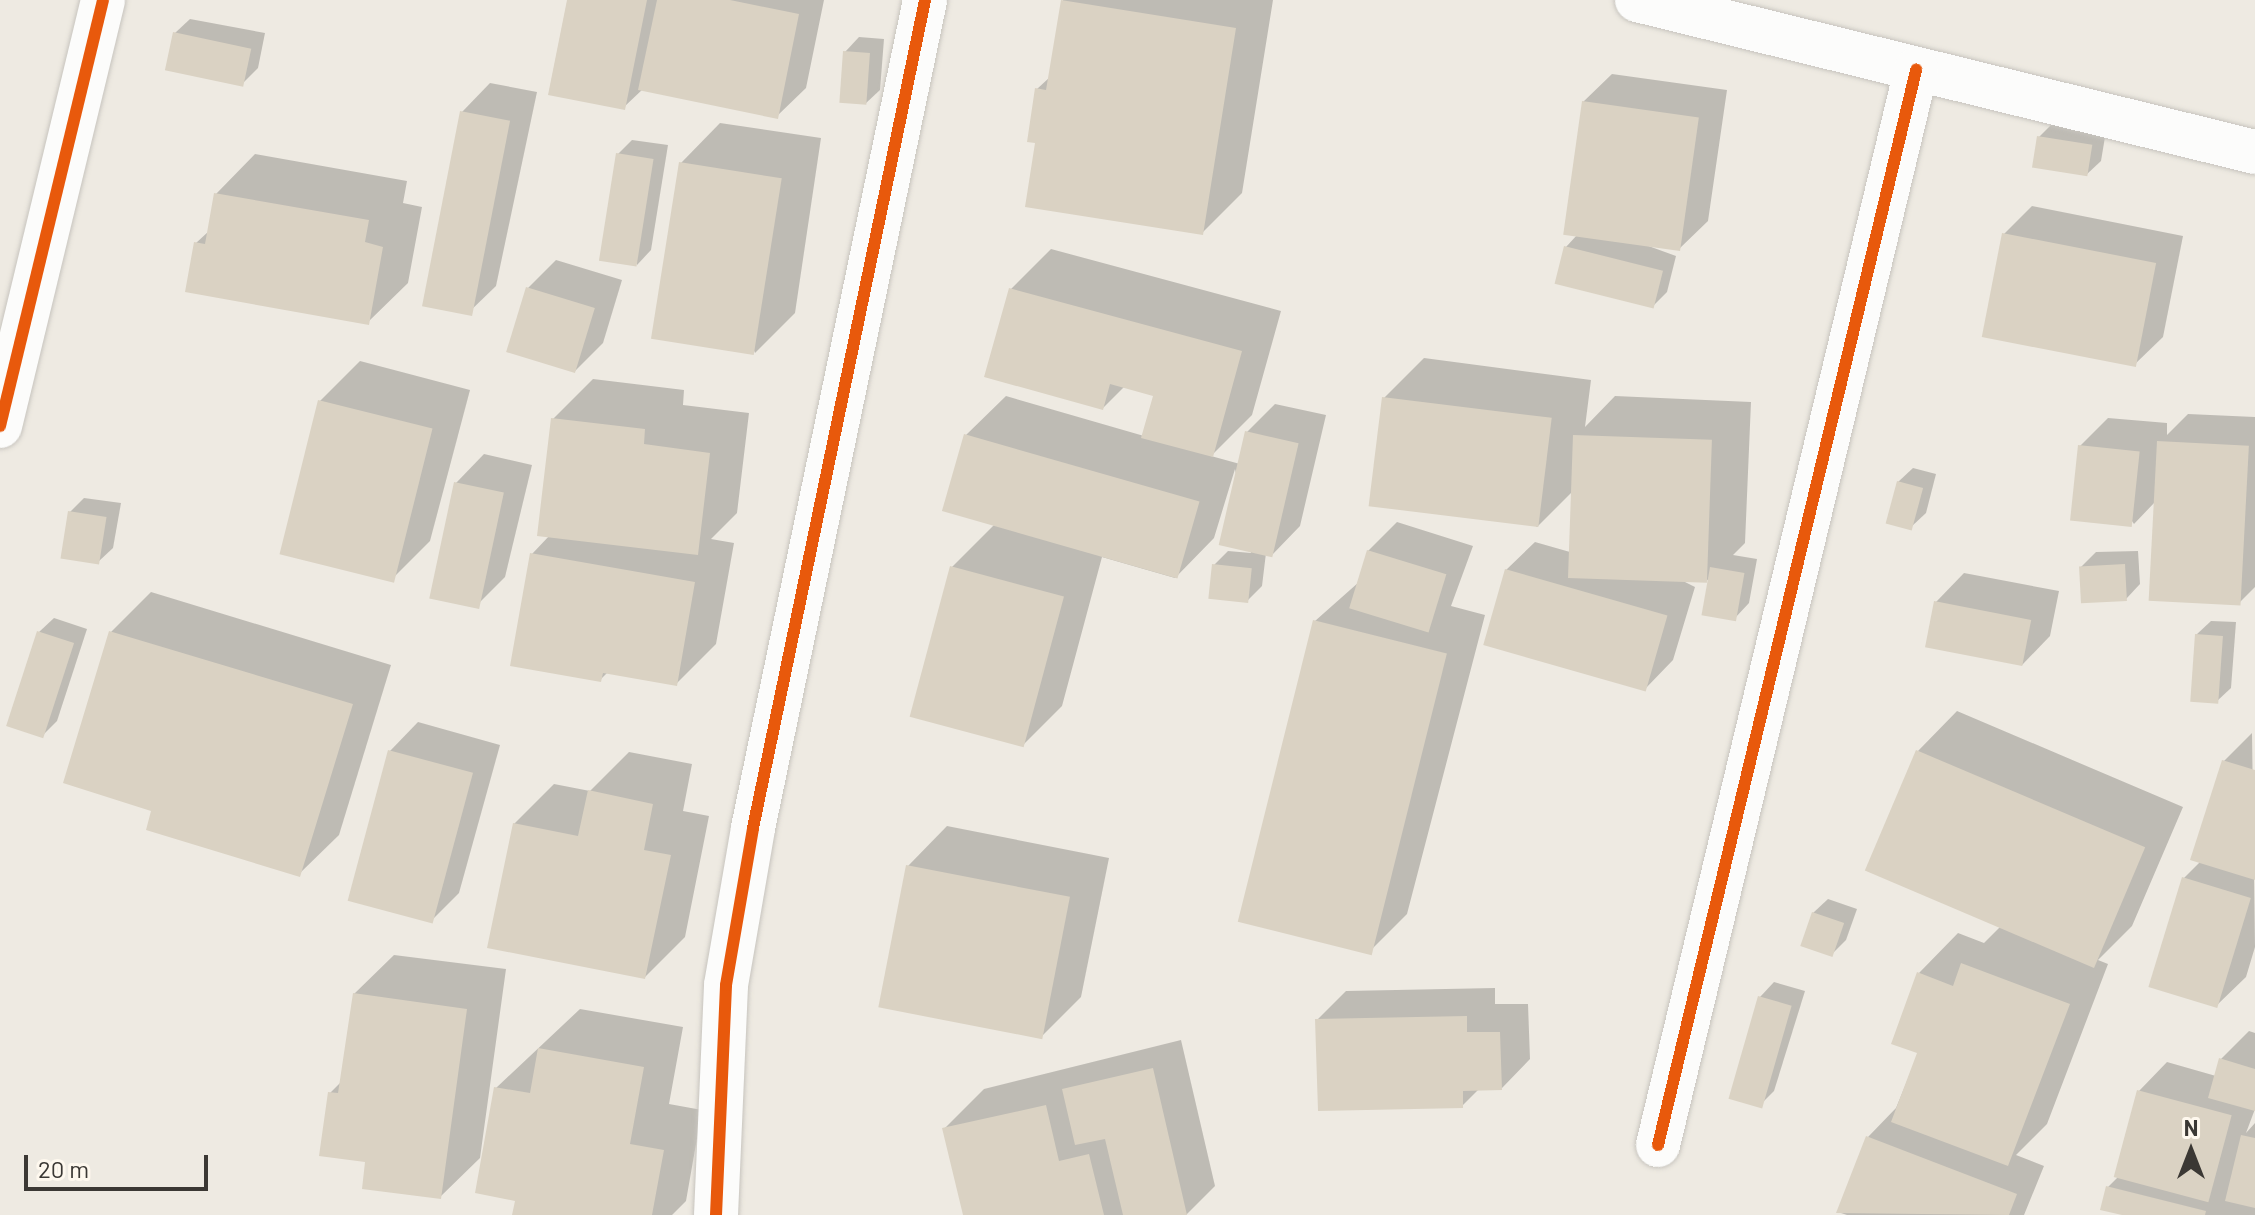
<!DOCTYPE html>
<html>
<head>
<meta charset="utf-8">
<style>
  body { margin:0 }
  #map { position:relative; width:2255px; height:1215px; overflow:hidden; background:#eeeae2; font-family:Barlow,sans-serif }
  div>[style] { position:absolute }
  [style*='--x'] { left:calc(var(--x)*1px); top:calc(var(--y)*1px); width:calc(var(--w)*1px); rotate:calc(var(--a)*1deg) }
  .shadow>* { inset:0; background:#0003 }
  .building>* { inset:0; background:#dad2c3; transform-origin:0 0 }
  .roads { filter:drop-shadow(0 0 2px #c7c4be) drop-shadow(0 0 2px #c7c4be) }
  .street>* { height:44px; margin:-22px; padding:0 22px; transform-origin:22px; border-radius:22px; background:#fcfcfb }
  .cycleway>* { height:12px; margin:-6px; padding:0 6px; transform-origin:6px; border-radius:6px; background:#e8590c }
  span { translate:-50% -50%; white-space:nowrap; text-align:center; line-height:1.15; -webkit-text-stroke:7px #fef8ee; paint-order:stroke }
  .north { position:absolute; left:2151px; top:1111px; width:80px; height:80px; -webkit-text-stroke:6px #fef8ee; paint-order:stroke; rotate:0deg; font-size:22px; font-weight:700; line-height:32px; text-align:center; color:#3b3834 }
  .north::after { content:''; display:block; margin:auto; width:28px; height:36px; background:#3b3834; clip-path:polygon(50% 0,100% 100%,50% 72%,0 100%) }
  .scale { position:absolute; left:24px; top:1155px; width:184px; height:36px; box-sizing:border-box; border:4px solid #3b3834; border-top:0; padding-left:10px; font-size:24px; line-height:28px; white-space:nowrap; color:#3b3834; -webkit-text-stroke:6px #fef8ee; paint-order:stroke }
</style>
</head>
<body>
<div id="map">
  <div class="shadow">
    <i style="clip-path:polygon(569px 0,824px 0,806px 88px,777px 116px,643px 89px,624px 107px)"></i>
    <i style="clip-path:polygon(1273px 0,1242px 193px,1202px 233px,1038px 141px,1037px 89px,1050px 77px,1063px 0)"></i>
    <i style="clip-path:polygon(190px 19px,265px 33px,258px 68px,243px 83px,175px 33px)"></i>
    <i style="clip-path:polygon(859px 37px,884px 39px,880px 90px,865px 104px,845px 52px)"></i>
    <i style="clip-path:polygon(1612px 74px,1727px 90px,1708px 221px,1679px 249px,1643px 244px,1676px 256px,1667px 292px,1653px 306px,1566px 247px,1577px 235px,1583px 102px)"></i>
    <i style="clip-path:polygon(490px 83px,537px 92px,496px 286px,467px 314px,462px 112px)"></i>
    <i style="clip-path:polygon(2054px 122px,2106px 131px,2101px 161px,2086px 175px,2039px 137px)"></i>
    <i style="clip-path:polygon(720px 123px,821px 138px,795px 313px,755px 353px,681px 163px)"></i>
    <i style="clip-path:polygon(632px 140px,668px 145px,651px 250px,637px 265px,618px 154px)"></i>
    <i style="clip-path:polygon(255px 154px,407px 181px,403px 203px,422px 207px,408px 283px,368px 322px,196px 243px,209px 231px,216px 194px)"></i>
    <i style="clip-path:polygon(2032px 206px,2183px 236px,2163px 337px,2134px 365px,2004px 234px)"></i>
    <i style="clip-path:polygon(1051px 249px,1281px 311px,1252px 415px,1211px 456px,1240px 464px,1247px 432px,1275px 404px,1326px 415px,1300px 526px,1272px 555px,1266px 553px,1262px 586px,1247px 601px,1214px 565px,1228px 551px,1251px 553px,1235px 469px,1214px 538px,1175px 578px,1102px 557px,1062px 706px,1022px 746px,952px 567px,994px 525px,966px 435px,1006px 396px,1144px 436px,1155px 394px,1125px 386px,1103px 408px,1011px 289px)"></i>
    <i style="clip-path:polygon(556px 260px,622px 280px,603px 343px,575px 371px,528px 288px)"></i>
    <i style="clip-path:polygon(1424px 358px,1591px 380px,1585px 427px,1615px 396px,1751px 402px,1745px 543px,1733px 555px,1757px 559px,1749px 603px,1735px 618px,1710px 578px,1705px 582px,1683px 581px,1695px 587px,1673px 660px,1645px 689px,1506px 570px,1535px 542px,1570px 552px,1573px 491px,1537px 527px,1384px 398px)"></i>
    <i style="clip-path:polygon(360px 361px,470px 390px,430px 541px,390px 581px,320px 401px)"></i>
    <i style="clip-path:polygon(593px 379px,684px 390px,683px 405px,749px 413px,737px 513px,711px 539px,734px 543px,716px 644px,676px 684px,608px 672px,600px 680px,532px 554px,550px 535px,553px 419px)"></i>
    <i style="clip-path:polygon(2188px 414px,2255px 417px,2255px 587px,2238px 604px,2155px 502px,2134px 524px,2080px 446px,2108px 418px,2167px 423px,2167px 435px)"></i>
    <i style="clip-path:polygon(484px 454px,532px 465px,505px 577px,476px 606px,456px 483px)"></i>
    <i style="clip-path:polygon(1913px 468px,1936px 474px,1926px 513px,1911px 527px,1898px 482px)"></i>
    <i style="clip-path:polygon(84px 498px,121px 503px,113px 548px,98px 562px,70px 512px)"></i>
    <i style="clip-path:polygon(1397px 522px,1473px 546px,1451px 606px,1485px 615px,1407px 914px,1367px 954px,1315px 621px,1359px 582px,1368px 551px)"></i>
    <i style="clip-path:polygon(2138px 551px,2140px 584px,2126px 599px,2081px 567px,2096px 552px)"></i>
    <i style="clip-path:polygon(1964px 573px,2059px 591px,2050px 636px,2022px 665px,1936px 602px)"></i>
    <i style="clip-path:polygon(151px 592px,391px 665px,339px 835px,299px 874px,153px 809px,111px 632px)"></i>
    <i style="clip-path:polygon(54px 618px,87px 629px,57px 721px,43px 735px,39px 632px)"></i>
    <i style="clip-path:polygon(2211px 621px,2236px 622px,2231px 688px,2216px 702px,2196px 635px)"></i>
    <i style="clip-path:polygon(1957px 711px,2183px 807px,2132px 926px,2098px 960px,2108px 964px,2047px 1124px,2016px 1155px,2044px 1166px,2024px 1215px,1847px 1215px,1838px 1212px,1868px 1137px,1896px 1108px,1919px 1052px,1919px 973px,1958px 933px,1984px 943px,2001px 926px,1918px 751px)"></i>
    <i style="clip-path:polygon(418px 722px,500px 745px,459px 893px,431px 921px,390px 751px)"></i>
    <i style="clip-path:polygon(2252px 733px,2255px 947px,2246px 977px,2217px 1005px,2184px 878px,2201px 861px,2224px 761px)"></i>
    <i style="clip-path:polygon(629px 752px,692px 764px,683px 811px,709px 816px,685px 937px,645px 977px,514px 824px,554px 784px,590px 791px)"></i>
    <i style="clip-path:polygon(947px 826px,1109px 858px,1081px 997px,1041px 1037px,908px 866px)"></i>
    <i style="clip-path:polygon(1828px 899px,1857px 909px,1846px 940px,1831px 955px,1813px 913px)"></i>
    <i style="clip-path:polygon(394px 955px,506px 969px,480px 1158px,440px 1197px,367px 1160px,330px 1093px,342px 1081px,354px 994px)"></i>
    <i style="clip-path:polygon(1774px 982px,1805px 991px,1774px 1091px,1759px 1106px,1760px 997px)"></i>
    <i style="clip-path:polygon(1495px 988px,1495px 1004px,1528px 1004px,1530px 1059px,1502px 1088px,1480px 1088px,1462px 1106px,1317px 1020px,1346px 991px)"></i>
    <i style="clip-path:polygon(580px 1009px,683px 1027px,669px 1104px,702px 1110px,686px 1201px,672px 1215px,514px 1215px,517px 1199px,496px 1088px)"></i>
    <i style="clip-path:polygon(2249px 1031px,2255px 1033px,2255px 1109px,2246px 1133px,2255px 1123px,2255px 1215px,2130px 1215px,2108px 1187px,2119px 1176px,2139px 1091px,2167px 1062px,2216px 1076px,2221px 1059px)"></i>
    <i style="clip-path:polygon(1181px 1040px,1215px 1186px,1186px 1215px,965px 1215px,944px 1129px,984px 1089px)"></i>
  </div>
  <div class="building">
    <i style="clip-path:polygon(567px 0,647px 0,625px 110px,548px 95px)"></i>
    <i style="clip-path:polygon(657px 0,730px 0,799px 14px,778px 119px,638px 90px)"></i>
    <i style="clip-path:polygon(1061px 0,1236px 28px,1203px 235px,1025px 207px,1035px 143px,1027px 142px,1035px 88px,1046px 90px)"></i>
    <i style="left:173px;top:32px;width:80px;height:39px;rotate:12deg"></i>
    <i style="left:843px;top:51px;width:27px;height:52px;rotate:4deg"></i>
    <i style="left:1582px;top:101px;width:118px;height:135px;rotate:8deg"></i>
    <i style="left:460px;top:111px;width:51px;height:199px;rotate:11deg"></i>
    <i style="left:2037px;top:136px;width:56px;height:32px;rotate:9deg"></i>
    <i style="left:616px;top:153px;width:38px;height:109px;rotate:9deg"></i>
    <i style="left:679px;top:162px;width:104px;height:179px;rotate:9deg"></i>
    <i style="clip-path:polygon(214px 193px,369px 220px,365px 242px,383px 247px,369px 325px,185px 292px,194px 242px,205px 244px)"></i>
    <i style="left:2002px;top:233px;width:157px;height:106px;rotate:11deg"></i>
    <i style="left:1564px;top:246px;width:102px;height:39px;rotate:14deg"></i>
    <i style="left:526px;top:287px;width:72px;height:68px;rotate:17deg"></i>
    <i style="clip-path:polygon(1009px 288px,1242px 351px,1213px 457px,1141px 438px,1153px 396px,1110px 384px,1103px 410px,984px 377px)"></i>
    <i style="left:1382px;top:397px;width:171px;height:110px;rotate:7deg"></i>
    <i style="left:318px;top:400px;width:118px;height:159px;rotate:14deg"></i>
    <i style="clip-path:polygon(551px 418px,645px 429px,644px 444px,710px 453px,698px 555px,537px 536px)"></i>
    <i style="left:1245px;top:431px;width:55px;height:117px;rotate:13deg"></i>
    <i style="left:964px;top:434px;width:245px;height:80px;rotate:16deg"></i>
    <i style="left:1573px;top:435px;width:139px;height:143px;rotate:2deg"></i>
    <i style="left:2157px;top:441px;width:92px;height:160px;rotate:3deg"></i>
    <i style="left:2078px;top:445px;width:62px;height:76px;rotate:6deg"></i>
    <i style="left:1897px;top:481px;width:27px;height:44px;rotate:15deg"></i>
    <i style="left:454px;top:482px;width:51px;height:119px;rotate:12deg"></i>
    <i style="left:68px;top:511px;width:39px;height:48px;rotate:9deg"></i>
    <i style="left:1367px;top:550px;width:83px;height:61px;rotate:17deg"></i>
    <i style="clip-path:polygon(530px 553px,695px 582px,677px 686px,603px 673px,601px 682px,510px 666px)"></i>
    <i style="left:1212px;top:564px;width:40px;height:35px;rotate:6deg"></i>
    <i style="left:2125px;top:564px;width:37px;height:46px;rotate:87deg"></i>
    <i style="left:950px;top:566px;width:118px;height:156px;rotate:15deg"></i>
    <i style="left:1710px;top:567px;width:35px;height:49px;rotate:10deg"></i>
    <i style="left:1505px;top:569px;width:169px;height:79px;rotate:16deg"></i>
    <i style="left:1934px;top:601px;width:99px;height:47px;rotate:11deg"></i>
    <i style="left:1313px;top:620px;width:138px;height:311px;rotate:14deg"></i>
    <i style="left:37px;top:631px;width:39px;height:100px;rotate:18deg"></i>
    <i style="clip-path:polygon(109px 631px,353px 704px,300px 877px,146px 830px,151px 811px,63px 783px)"></i>
    <i style="left:2195px;top:634px;width:28px;height:68px;rotate:4deg"></i>
    <i style="left:388px;top:750px;width:88px;height:156px;rotate:15deg"></i>
    <i style="left:1916px;top:750px;width:249px;height:131px;rotate:23deg"></i>
    <i style="clip-path:polygon(2222px 760px,2255px 770px,2255px 880px,2190px 860px)"></i>
    <i style="clip-path:polygon(588px 790px,653px 804px,644px 850px,671px 855px,645px 979px,487px 948px,513px 823px,578px 836px)"></i>
    <i style="left:906px;top:865px;width:167px;height:145px;rotate:11deg"></i>
    <i style="left:2182px;top:877px;width:72px;height:115px;rotate:17deg"></i>
    <i style="left:1812px;top:912px;width:34px;height:36px;rotate:19deg"></i>
    <i style="clip-path:polygon(1961px 963px,2070px 1004px,2008px 1166px,1891px 1122px,1917px 1053px,1891px 1044px,1917px 972px,1953px 986px)"></i>
    <i style="clip-path:polygon(353px 993px,467px 1009px,441px 1199px,362px 1189px,365px 1162px,319px 1156px,328px 1092px,338px 1093px)"></i>
    <i style="left:1758px;top:996px;width:35px;height:107px;rotate:16deg"></i>
    <i style="clip-path:polygon(1467px 1016px,1467px 1032px,1500px 1032px,1502px 1090px,1463px 1091px,1463px 1108px,1318px 1111px,1315px 1019px)"></i>
    <i style="clip-path:polygon(538px 1048px,644px 1067px,630px 1144px,664px 1150px,652px 1215px,512px 1215px,515px 1201px,475px 1193px,494px 1087px,530px 1093px)"></i>
    <i style="clip-path:polygon(2219px 1058px,2255px 1069px,2255px 1111px,2208px 1098px)"></i>
    <i style="clip-path:polygon(1153px 1068px,1187px 1215px,1123px 1215px,1105px 1139px,1075px 1145px,1062px 1089px)"></i>
    <i style="left:2137px;top:1090px;width:98px;height:90px;rotate:15deg"></i>
    <i style="clip-path:polygon(1046px 1105px,1059px 1161px,1089px 1154px,1104px 1215px,963px 1215px,942px 1128px)"></i>
    <i style="clip-path:polygon(2241px 1135px,2255px 1138px,2255px 1208px,2225px 1201px)"></i>
    <i style="clip-path:polygon(1866px 1136px,2017px 1194px,2009px 1215px,1836px 1213px)"></i>
    <i style="clip-path:polygon(2106px 1186px,2206px 1211px,2205px 1215px,2122px 1215px,2100px 1210px)"></i>
  </div>
  <div class="roads">
    <div class="street">
      <i style="--x:1637;--y:0;--w:636;--a:13.82"></i>
      <i style="--x:0;--y:426;--w:438;--a:-76.4"></i>
      <i style="--x:1658;--y:1145;--w:1106;--a:-76.5"></i>
      <i style="--x:716;--y:1215;--w:230;--a:-87.5"></i>
      <i style="--x:726;--y:985;--w:159;--a:-80.2"></i>
      <i style="--x:753;--y:828;--w:846;--a:-78.26"></i>
    </div>
  </div>
  <div class="cycleway">
    <i style="--x:0;--y:426;--w:438;--a:-76.4"></i>
    <i style="--x:1658;--y:1145;--w:1106;--a:-76.5"></i>
    <i style="--x:716;--y:1215;--w:230;--a:-87.5"></i>
    <i style="--x:726;--y:985;--w:159;--a:-80.2"></i>
    <i style="--x:753;--y:828;--w:846;--a:-78.26"></i>
  </div>
  <div class="north">N</div>
  <div class="scale">20 m</div>
</div>
</body>
</html>
